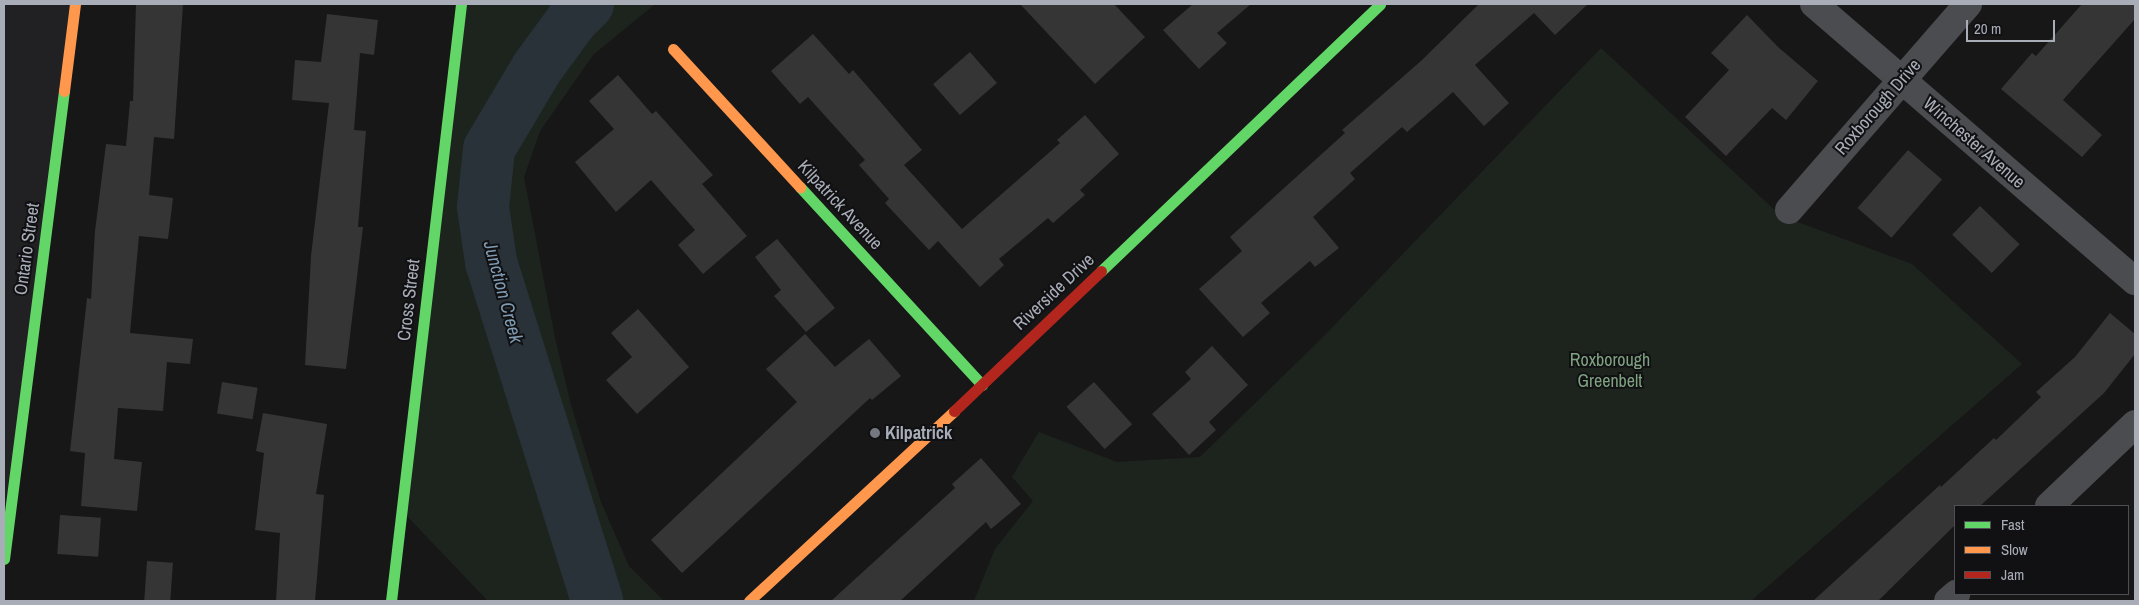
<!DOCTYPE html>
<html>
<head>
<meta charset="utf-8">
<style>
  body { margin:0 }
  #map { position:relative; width:2139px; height:605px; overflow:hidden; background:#171717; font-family:"Archivo Narrow",sans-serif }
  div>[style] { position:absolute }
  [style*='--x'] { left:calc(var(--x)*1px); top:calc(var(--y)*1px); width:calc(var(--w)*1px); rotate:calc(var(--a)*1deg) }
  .built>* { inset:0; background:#212123 }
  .green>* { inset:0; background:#1d241e }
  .river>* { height:52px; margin:-26px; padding:0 26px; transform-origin:26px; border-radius:26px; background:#2a3239 }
  .building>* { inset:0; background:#353536; transform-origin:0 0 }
  .street>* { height:28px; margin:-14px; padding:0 14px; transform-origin:14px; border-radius:14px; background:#4b4c50 }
  .fast>* { height:11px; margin:-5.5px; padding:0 5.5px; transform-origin:5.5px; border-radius:5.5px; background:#63d668 }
  .slow>* { height:11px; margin:-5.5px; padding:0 5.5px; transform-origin:5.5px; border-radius:5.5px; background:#ff974d }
  .jam>* { height:11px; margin:-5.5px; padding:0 5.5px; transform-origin:5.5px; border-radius:5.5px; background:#b3261e }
  .dots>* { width:14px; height:14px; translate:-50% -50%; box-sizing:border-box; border:2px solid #111113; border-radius:50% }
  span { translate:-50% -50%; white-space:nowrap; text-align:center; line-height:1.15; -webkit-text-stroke:4px #111113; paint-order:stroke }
  .street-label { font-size:18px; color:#a8adb8 }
  .park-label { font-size:18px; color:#7fa381 }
  .poi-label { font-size:18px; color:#a8adb8; font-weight:700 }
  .left { translate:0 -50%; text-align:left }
  .water-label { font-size:19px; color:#7f9bb3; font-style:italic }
  .frame { position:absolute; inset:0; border:5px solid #a8adb8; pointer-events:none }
  .legend { position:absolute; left:1954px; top:505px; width:175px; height:90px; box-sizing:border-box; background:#111113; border:1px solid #4d4f55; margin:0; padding:6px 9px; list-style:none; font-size:15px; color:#a8adb8 }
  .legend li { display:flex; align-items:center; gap:10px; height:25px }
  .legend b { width:25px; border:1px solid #4d4f55 }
  .scale { position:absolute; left:1966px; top:20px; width:89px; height:22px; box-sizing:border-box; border:2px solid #a8adb8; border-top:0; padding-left:6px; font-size:15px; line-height:18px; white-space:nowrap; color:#a8adb8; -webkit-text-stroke:4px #111113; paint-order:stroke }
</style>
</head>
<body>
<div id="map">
  <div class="built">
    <i style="clip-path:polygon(4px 4px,77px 4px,4px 573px)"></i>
  </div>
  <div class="green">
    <i style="clip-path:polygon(463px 4px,655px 4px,593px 55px,540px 131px,524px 177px,555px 338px,571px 405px,601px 502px,629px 566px,664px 601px,488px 601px,404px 513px)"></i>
    <i style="clip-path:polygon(1601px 48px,1781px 216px,1912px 264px,2022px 364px,1751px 601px,974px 601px,995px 549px,1033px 501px,1012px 477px,1039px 432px,1117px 462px,1200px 457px,1322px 338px)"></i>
  </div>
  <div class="river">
    <i style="--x:588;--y:4;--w:23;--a:135"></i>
    <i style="--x:572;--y:20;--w:59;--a:126.1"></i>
    <i style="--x:537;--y:68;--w:94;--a:120.7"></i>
    <i style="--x:489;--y:149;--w:58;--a:95.9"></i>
    <i style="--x:483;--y:207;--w:56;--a:81.7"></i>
    <i style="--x:491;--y:262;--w:355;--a:72.6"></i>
  </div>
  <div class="building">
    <i style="clip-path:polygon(136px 4px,183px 4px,174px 139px,154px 137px,149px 195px,173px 198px,168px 239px,139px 236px,130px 333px,193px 339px,190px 364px,167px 362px,163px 411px,118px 408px,114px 459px,142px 462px,137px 511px,81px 506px,85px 453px,70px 451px,87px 298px,91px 299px,95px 231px,106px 144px,126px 146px,130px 101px,133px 101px)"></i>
    <i style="clip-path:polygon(1020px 4px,1114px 4px,1145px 37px,1095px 84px)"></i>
    <i style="clip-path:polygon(1193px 4px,1251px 4px,1217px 33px,1227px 43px,1199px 69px,1163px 30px)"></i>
    <i style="clip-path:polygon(1479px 4px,1588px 4px,1555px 35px,1534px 13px,1475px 65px,1509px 103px,1484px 126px,1453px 92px,1407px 132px,1402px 127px,1350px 173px,1355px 179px,1313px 217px,1339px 248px,1315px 267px,1310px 261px,1261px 303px,1270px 313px,1243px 337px,1199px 289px,1242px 251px,1230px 237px,1345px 133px,1342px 130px,1422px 60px)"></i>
    <i style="clip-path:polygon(2082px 4px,2135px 4px,2135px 19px,2063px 100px,2102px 135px,2082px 157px,2001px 89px,2032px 53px,2036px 56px)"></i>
    <i style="clip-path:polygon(327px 14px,378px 20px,374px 55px,360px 53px,354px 130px,366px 131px,358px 227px,363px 227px,346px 369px,305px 365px,311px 256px,329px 103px,292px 100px,295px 60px,321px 62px)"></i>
    <i style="clip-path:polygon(1747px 15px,1778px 47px,1818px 81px,1786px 120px,1772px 108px,1726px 156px,1685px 117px,1729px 70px,1711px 53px)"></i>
    <i style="clip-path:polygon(813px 34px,849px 74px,853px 70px,922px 150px,904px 165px,962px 229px,1060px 143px,1057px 140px,1085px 115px,1119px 154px,1080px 190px,1085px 195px,1053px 223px,1048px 218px,999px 259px,1004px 265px,980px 287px,938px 241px,929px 250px,885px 203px,889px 199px,859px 165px,865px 160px,808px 97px,800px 104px,771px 71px)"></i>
    <i style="left:970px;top:52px;width:41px;height:49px;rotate:49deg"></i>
    <i style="clip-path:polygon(618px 75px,652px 114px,656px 111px,713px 175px,702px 184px,747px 236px,703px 274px,678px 245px,695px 230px,651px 180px,616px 212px,575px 162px,614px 129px,589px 101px)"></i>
    <i style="left:1908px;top:150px;width:45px;height:77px;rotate:41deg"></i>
    <i style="left:1980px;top:206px;width:55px;height:40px;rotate:44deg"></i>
    <i style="clip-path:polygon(777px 239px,835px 308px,806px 332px,774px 296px,781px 290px,755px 257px)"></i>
    <i style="clip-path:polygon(638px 309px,689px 367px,637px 414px,606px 380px,632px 357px,611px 333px)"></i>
    <i style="clip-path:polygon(2110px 313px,2135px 334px,2135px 354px,2104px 393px,1980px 506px,1955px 506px,1955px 525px,1878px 601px,1813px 601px,1940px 485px,1941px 487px,1994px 438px,1996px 440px,2041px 397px,2036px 392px,2075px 357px)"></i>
    <i style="clip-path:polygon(805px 334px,835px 367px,869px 339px,901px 376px,872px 400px,870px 398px,682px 573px,651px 540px,797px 402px,766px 369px)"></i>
    <i style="clip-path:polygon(1212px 346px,1248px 385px,1209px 422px,1216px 430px,1189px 455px,1152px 414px,1191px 379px,1185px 372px)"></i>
    <i style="left:222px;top:382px;width:36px;height:32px;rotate:9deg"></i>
    <i style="left:1094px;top:382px;width:57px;height:37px;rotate:48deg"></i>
    <i style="clip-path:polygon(263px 413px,327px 424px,316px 494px,324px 495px,315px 601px,276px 601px,280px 533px,255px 530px,264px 453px,256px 451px)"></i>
    <i style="clip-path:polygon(981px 458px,1021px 504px,991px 529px,986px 522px,900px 601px,831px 601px,955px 488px,952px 484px)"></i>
    <i style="left:60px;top:515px;width:41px;height:39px;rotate:4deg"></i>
    <i style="left:147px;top:561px;width:26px;height:40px;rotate:4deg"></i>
  </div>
  <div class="street">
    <i style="--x:1814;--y:4;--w:424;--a:40.8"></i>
    <i style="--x:1789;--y:210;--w:273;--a:-49"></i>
    <i style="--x:2049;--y:506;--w:119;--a:-43.6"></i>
    <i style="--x:1948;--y:601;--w:11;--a:-41"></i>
  </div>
  <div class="fast">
    <i style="--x:800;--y:187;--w:269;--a:47.4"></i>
    <i style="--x:1101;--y:271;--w:386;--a:-43.7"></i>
    <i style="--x:4;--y:559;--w:472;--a:-82.7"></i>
    <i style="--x:391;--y:601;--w:601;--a:-83.31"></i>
  </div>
  <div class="slow">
    <i style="--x:673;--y:49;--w:188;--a:47.4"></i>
    <i style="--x:64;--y:91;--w:88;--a:-82.8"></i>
    <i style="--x:749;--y:601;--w:280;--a:-42.8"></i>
  </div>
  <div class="jam">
    <i style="--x:954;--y:411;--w:203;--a:-43.6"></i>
  </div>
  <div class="dots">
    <i style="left:875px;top:433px;background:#757880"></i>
  </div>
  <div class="street-label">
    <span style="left:1878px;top:107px;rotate:-49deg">Roxborough Drive</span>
    <span style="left:1974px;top:143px;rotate:41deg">Winchester Avenue</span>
    <span style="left:840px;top:205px;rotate:47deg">Kilpatrick Avenue</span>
    <span style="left:27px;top:249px;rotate:-82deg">Ontario Street</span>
    <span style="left:1054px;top:292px;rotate:-43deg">Riverside Drive</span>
    <span style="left:409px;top:300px;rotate:-83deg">Cross Street</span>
  </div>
  <div class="park-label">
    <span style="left:1610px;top:371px">Roxborough<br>Greenbelt</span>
  </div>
  <div class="poi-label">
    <span class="left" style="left:885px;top:433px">Kilpatrick</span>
  </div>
  <div class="water-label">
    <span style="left:503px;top:292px;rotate:75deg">Junction Creek</span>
  </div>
  <div class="frame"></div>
  <ul class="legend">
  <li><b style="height:6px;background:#63d668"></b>Fast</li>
  <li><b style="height:6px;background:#ff974d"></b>Slow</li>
  <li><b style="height:6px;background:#b3261e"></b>Jam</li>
  </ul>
  <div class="scale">20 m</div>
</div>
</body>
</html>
